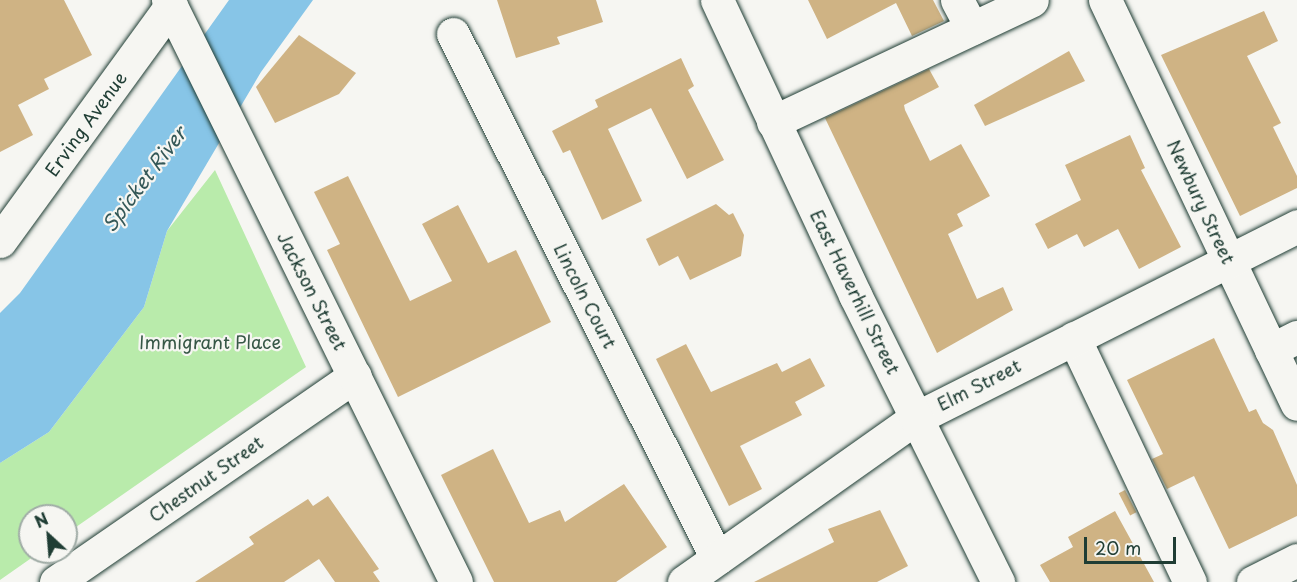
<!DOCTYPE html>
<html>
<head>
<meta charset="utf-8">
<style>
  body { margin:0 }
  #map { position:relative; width:1297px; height:582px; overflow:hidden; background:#f6f6f2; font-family:"Playpen Sans",sans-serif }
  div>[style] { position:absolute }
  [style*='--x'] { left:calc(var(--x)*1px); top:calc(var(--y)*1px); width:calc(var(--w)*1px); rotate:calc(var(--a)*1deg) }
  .green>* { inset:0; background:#b9ebab }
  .water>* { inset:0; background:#87c5e7 }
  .building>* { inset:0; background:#cfb384; transform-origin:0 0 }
  .roads { filter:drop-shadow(0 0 2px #1f3d34) drop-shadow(0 0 2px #1f3d34) }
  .minor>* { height:33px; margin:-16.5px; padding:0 16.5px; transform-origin:16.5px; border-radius:16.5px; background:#f6f6f2 }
  .major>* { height:33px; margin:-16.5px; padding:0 16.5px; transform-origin:16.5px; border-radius:16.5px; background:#f6f6f2 }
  span { translate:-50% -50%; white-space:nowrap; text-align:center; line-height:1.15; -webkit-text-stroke:4.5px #f6f6f2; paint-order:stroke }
  .street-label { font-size:18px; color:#1f3d34 }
  .park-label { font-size:18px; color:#365746 }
  .water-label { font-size:20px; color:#345858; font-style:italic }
  .north { position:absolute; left:18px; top:504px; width:60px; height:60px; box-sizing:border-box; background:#f6f6f2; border:2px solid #a0aca6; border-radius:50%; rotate:334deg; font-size:16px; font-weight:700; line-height:24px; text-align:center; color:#1f3d34 }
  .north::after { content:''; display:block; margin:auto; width:21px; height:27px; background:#1f3d34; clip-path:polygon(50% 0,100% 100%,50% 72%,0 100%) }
  .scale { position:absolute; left:1084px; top:537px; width:92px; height:27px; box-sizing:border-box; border:3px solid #1f3d34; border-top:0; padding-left:8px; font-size:18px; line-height:21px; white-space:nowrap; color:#1f3d34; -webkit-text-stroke:4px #f6f6f2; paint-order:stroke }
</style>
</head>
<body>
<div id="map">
  <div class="green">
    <i style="clip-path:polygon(215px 170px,306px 367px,66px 534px,66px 516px,30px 516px,30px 552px,40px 552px,0 580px,0 463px,49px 432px,144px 307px,167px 231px)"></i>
  </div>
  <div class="water">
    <i style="clip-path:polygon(229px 0,313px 0,261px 72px,167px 231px,144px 307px,49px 432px,0 463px,0 313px,20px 293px)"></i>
  </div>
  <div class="building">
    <i style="clip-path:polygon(0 0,64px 0,92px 55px,44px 79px,49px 89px,18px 105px,33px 135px,0 152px)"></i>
    <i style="clip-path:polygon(497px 0,596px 0,603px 22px,557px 37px,560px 44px,516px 58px)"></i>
    <i style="clip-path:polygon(808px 0,933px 0,944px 21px,912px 36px,896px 3px,827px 39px)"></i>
    <i style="clip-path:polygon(1264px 11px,1278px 41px,1247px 56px,1281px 123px,1273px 127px,1297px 176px,1297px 188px,1240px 216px,1161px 55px)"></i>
    <i style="clip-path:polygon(299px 35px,356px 73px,339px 94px,275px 123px,256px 87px)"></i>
    <i style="clip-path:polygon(1069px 51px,1085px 81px,985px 126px,974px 105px)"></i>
    <i style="clip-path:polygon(681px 58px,694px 86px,688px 90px,724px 160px,687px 179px,651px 108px,608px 129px,642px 201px,602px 220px,570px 150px,563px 153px,552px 131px,598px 107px,595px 100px)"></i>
    <i style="clip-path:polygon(929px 69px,939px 87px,904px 105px,905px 110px,930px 161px,961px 144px,990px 196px,957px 214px,963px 226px,948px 234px,977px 299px,1003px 287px,1013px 310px,937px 353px,825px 118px)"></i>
    <i style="clip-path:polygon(1130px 135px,1145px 168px,1141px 170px,1181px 247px,1139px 269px,1118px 229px,1084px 247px,1077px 234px,1048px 249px,1035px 224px,1081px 200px,1065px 165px)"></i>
    <i style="clip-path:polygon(348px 176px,410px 301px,452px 281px,422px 224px,458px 205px,488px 263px,516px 250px,551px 322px,398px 397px,327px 250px,340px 244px,314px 192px)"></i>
    <i style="clip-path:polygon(716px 204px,729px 215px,733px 213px,744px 235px,741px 256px,690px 280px,678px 256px,659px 266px,646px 239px)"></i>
    <i style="clip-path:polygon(1214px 338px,1249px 412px,1256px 409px,1263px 423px,1273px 430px,1297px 485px,1297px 516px,1229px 549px,1194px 476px,1167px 489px,1152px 459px,1163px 454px,1127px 380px)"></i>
    <i style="clip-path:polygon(686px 344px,711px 392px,777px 363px,782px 372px,810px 358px,825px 386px,795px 402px,802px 415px,740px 446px,762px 489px,729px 506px,656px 359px)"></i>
    <i style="clip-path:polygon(493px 449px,529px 523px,560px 510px,565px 522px,624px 484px,667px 547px,616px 582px,494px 582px,441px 475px)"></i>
    <i style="left:1125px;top:490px;width:25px;height:7px;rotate:63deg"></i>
    <i style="clip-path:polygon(328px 496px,379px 569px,373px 572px,380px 582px,335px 582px,319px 559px,284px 582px,195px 582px,254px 544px,249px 537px,308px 499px,313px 506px)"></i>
    <i style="clip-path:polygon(880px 510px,908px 566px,877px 582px,754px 582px,834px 542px,828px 529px)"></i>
    <i style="clip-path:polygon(1115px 511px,1154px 582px,1050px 582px,1040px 565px,1073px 547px,1068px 537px)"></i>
  </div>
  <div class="roads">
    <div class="minor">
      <i style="--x:957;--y:0;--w:32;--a:62"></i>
      <i style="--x:1105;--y:0;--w:447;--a:64.6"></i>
      <i style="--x:453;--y:34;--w:587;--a:63.26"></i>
      <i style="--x:773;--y:122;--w:286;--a:-25.2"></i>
      <i style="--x:0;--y:241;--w:291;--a:-54"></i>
      <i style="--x:1074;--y:338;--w:270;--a:64.6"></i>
      <i style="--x:1271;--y:350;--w:29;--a:-27"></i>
      <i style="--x:56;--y:582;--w:363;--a:-34.6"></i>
      <i style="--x:684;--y:582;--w:284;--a:-35.3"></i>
      <i style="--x:916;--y:418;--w:427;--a:-26.7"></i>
      <i style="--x:1253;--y:582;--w:49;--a:-26.6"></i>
    </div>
    <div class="major">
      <i style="--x:168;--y:0;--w:649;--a:63.67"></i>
      <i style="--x:717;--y:0;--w:326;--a:64.9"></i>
      <i style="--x:855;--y:295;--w:321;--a:63.5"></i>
    </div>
  </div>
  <div class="street-label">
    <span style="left:86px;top:124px;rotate:-54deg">Erving Avenue</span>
    <span style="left:1201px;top:202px;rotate:65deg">Newbury Street</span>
    <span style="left:312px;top:291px;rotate:63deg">Jackson Street</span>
    <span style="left:855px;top:292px;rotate:64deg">East Haverhill Street</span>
    <span style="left:585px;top:296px;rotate:63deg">Lincoln Court</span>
    <span style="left:979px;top:385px;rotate:-27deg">Elm Street</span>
    <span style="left:206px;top:479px;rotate:-35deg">Chestnut Street</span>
  </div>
  <div class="park-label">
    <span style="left:210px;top:342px">Immigrant Place</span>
  </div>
  <div class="water-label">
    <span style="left:144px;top:179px;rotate:-53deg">Spicket River</span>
  </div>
  <div class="north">N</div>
  <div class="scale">20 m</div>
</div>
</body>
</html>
